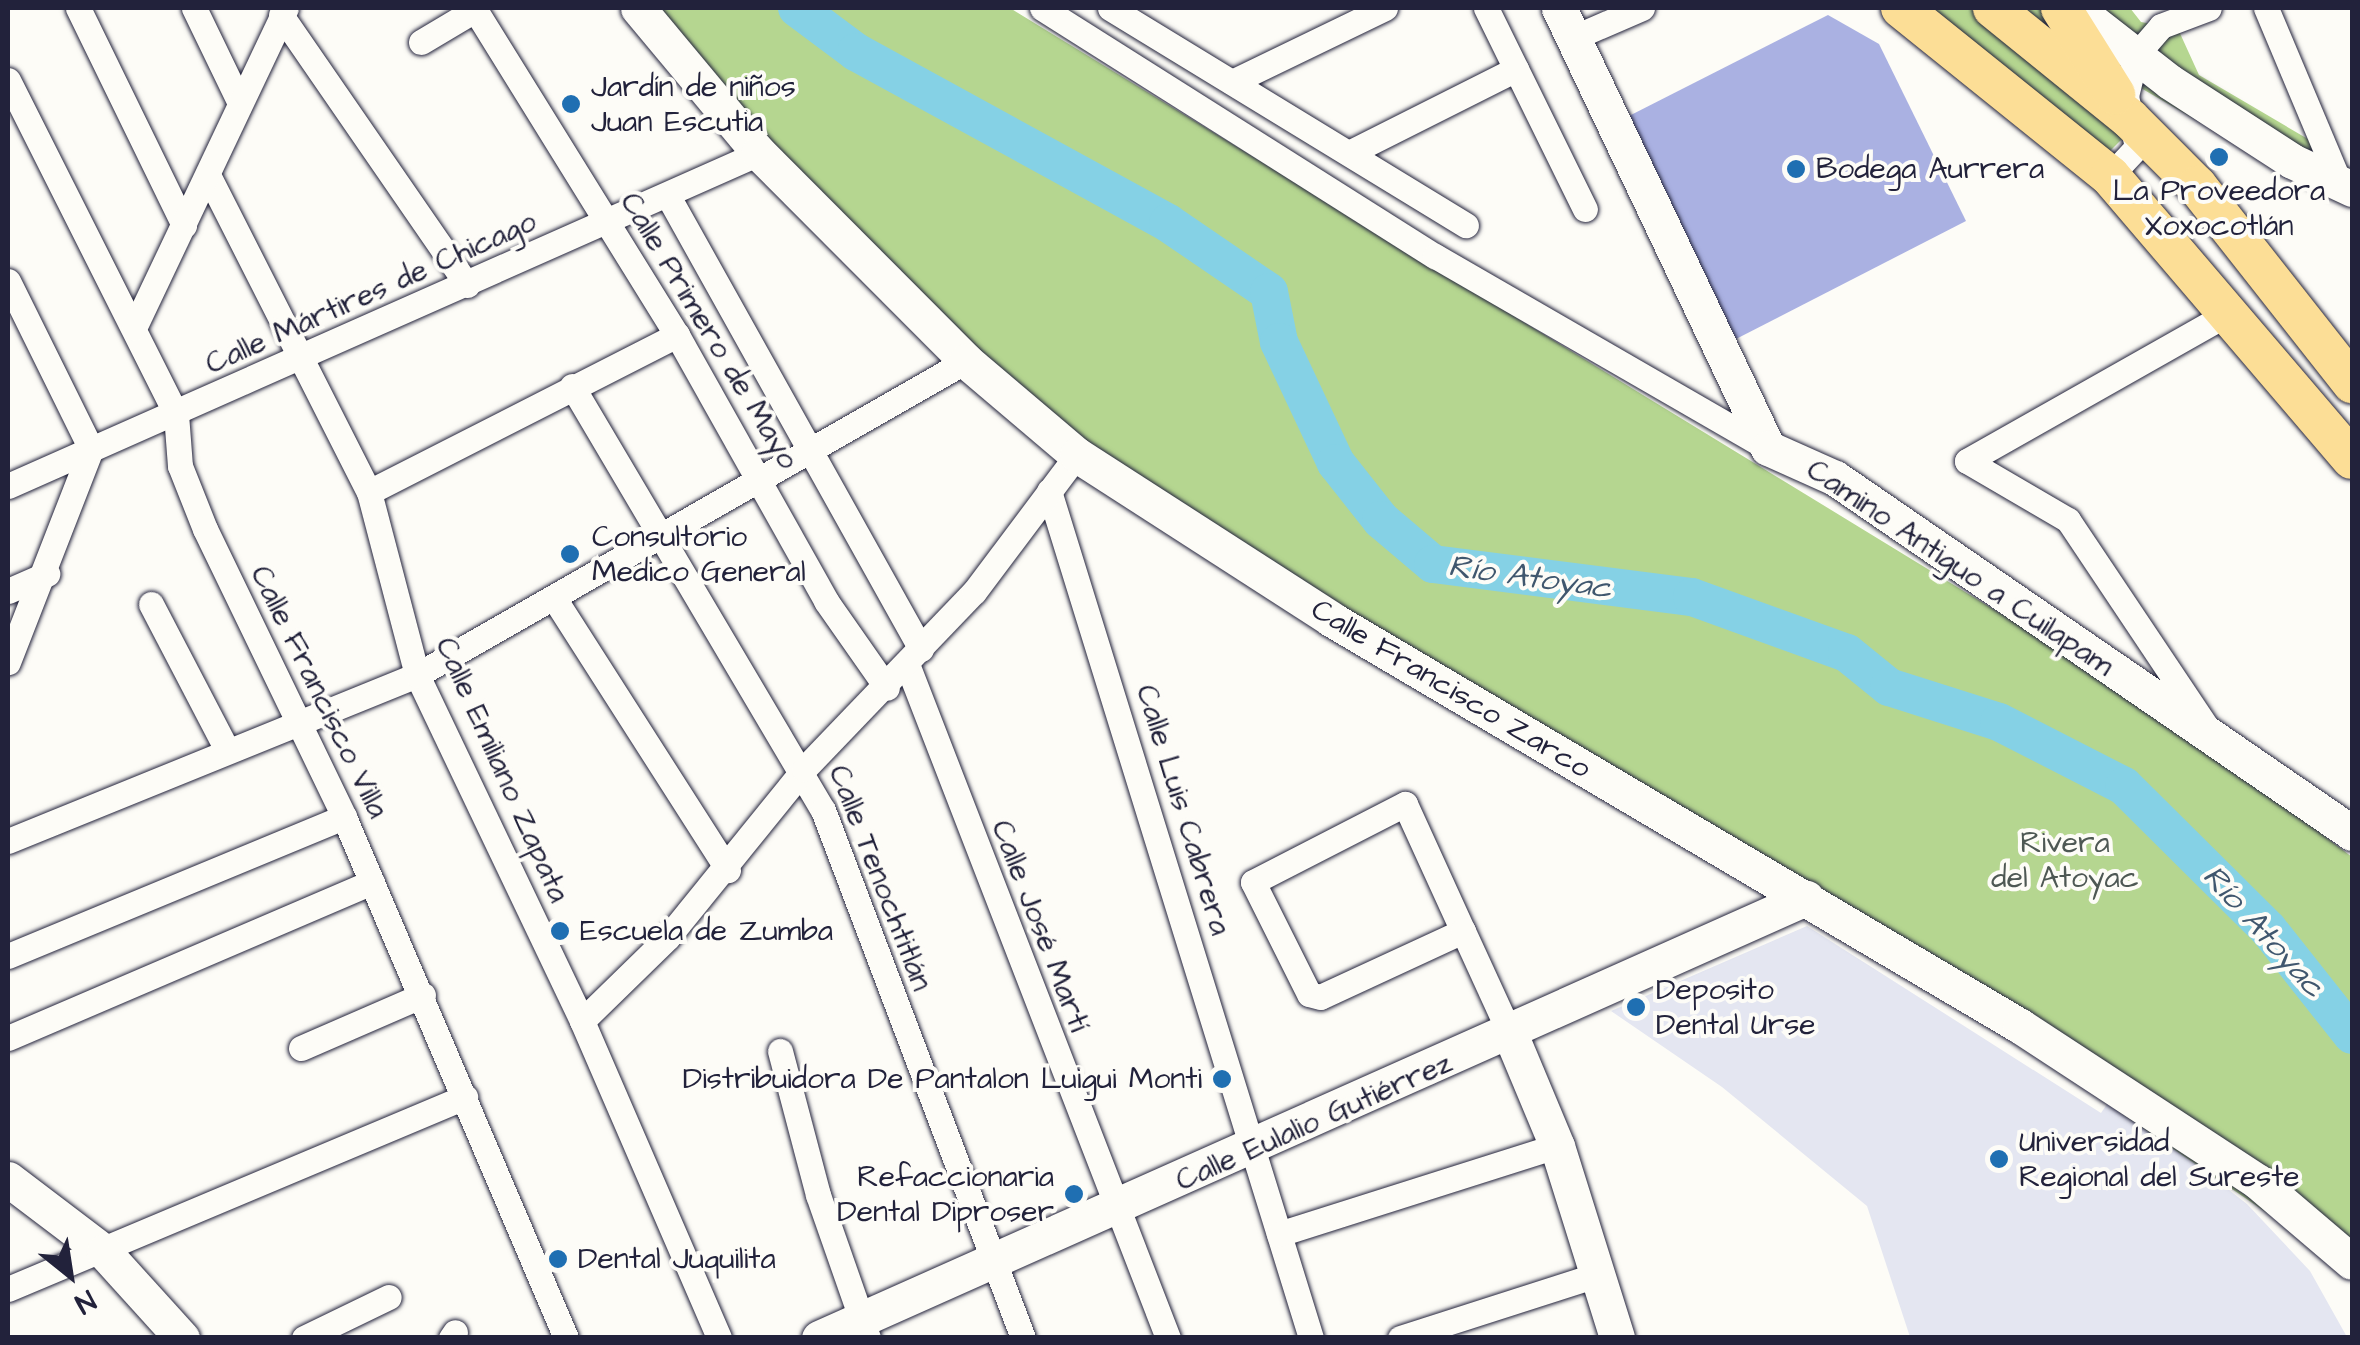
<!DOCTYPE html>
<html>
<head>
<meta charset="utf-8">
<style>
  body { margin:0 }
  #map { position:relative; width:2360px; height:1345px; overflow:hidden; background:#fdfcf7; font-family:"Architects Daughter",sans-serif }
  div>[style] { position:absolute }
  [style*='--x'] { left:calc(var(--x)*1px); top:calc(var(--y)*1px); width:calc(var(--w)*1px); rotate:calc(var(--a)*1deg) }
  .built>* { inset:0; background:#e4e6f1 }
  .green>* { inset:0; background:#b5d690 }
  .river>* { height:38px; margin:-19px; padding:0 19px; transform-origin:19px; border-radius:19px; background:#85d1e5 }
  .building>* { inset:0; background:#aab1e2 }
  .roads { filter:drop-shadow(0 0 2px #22223b) drop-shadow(0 0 2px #22223b) }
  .street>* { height:25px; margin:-12.5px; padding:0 12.5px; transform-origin:12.5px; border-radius:12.5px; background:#fdfcf7 }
  .secondary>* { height:35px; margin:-17.5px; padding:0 17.5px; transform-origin:17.5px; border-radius:17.5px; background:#fdfcf7 }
  .primary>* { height:40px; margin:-20px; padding:0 20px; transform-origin:20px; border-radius:20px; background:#fcde96 }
  .dots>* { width:28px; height:28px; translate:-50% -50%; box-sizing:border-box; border:5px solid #fdfcf7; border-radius:50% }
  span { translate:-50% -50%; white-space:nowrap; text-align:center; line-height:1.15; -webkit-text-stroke:8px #fdfcf7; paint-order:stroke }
  .poi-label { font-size:30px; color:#22223b }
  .left { translate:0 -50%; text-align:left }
  .right { translate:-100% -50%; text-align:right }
  .street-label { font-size:30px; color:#22223b }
  .park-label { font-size:30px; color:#4e5854 }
  .water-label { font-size:32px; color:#40576e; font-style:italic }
  .frame { position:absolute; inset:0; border:10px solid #22223b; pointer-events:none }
  .north { position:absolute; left:20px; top:1225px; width:100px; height:100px; -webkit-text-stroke:8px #fdfcf7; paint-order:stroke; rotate:150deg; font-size:28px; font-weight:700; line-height:40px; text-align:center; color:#22223b }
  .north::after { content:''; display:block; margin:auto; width:35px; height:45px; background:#22223b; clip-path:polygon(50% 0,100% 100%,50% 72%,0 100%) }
</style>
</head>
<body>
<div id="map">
  <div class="built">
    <i style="clip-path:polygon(1807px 926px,2101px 1113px,2111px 1098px,2247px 1204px,2310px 1271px,2347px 1337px,1910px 1337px,1867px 1206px,1722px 1087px,1611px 1011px)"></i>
  </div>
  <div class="green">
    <i style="clip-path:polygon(638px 8px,1010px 8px,2160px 711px,2352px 857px,2352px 1271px,1806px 898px,1077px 455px)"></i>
    <i style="clip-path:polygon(1920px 8px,1975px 8px,2127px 134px,2103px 158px)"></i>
    <i style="clip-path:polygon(2003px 8px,2130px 8px,2141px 22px,2178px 29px,2199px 75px,2313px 142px,2339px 203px)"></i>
  </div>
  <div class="river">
    <i style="--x:797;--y:8;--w:74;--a:36.7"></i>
    <i style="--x:856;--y:52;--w:356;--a:28.7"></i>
    <i style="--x:1168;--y:223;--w:122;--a:34.3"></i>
    <i style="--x:1269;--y:292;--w:51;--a:78.7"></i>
    <i style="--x:1279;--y:342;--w:134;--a:64.8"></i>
    <i style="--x:1336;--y:463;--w:73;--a:51.7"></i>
    <i style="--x:1381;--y:520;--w:68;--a:40.2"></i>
    <i style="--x:1433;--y:564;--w:261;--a:7.3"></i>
    <i style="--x:1692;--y:597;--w:165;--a:19.9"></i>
    <i style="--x:1847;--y:653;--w:54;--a:39"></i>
    <i style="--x:1889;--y:687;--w:115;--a:17.7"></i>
    <i style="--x:1999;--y:722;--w:140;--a:27.1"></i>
    <i style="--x:2124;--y:786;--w:203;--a:44.8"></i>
    <i style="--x:2268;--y:929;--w:135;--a:51.6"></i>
  </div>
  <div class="building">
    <i style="clip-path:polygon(1828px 15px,1879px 44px,1966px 221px,1736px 339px,1625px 118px)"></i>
  </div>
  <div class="roads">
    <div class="street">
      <i style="--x:78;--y:8;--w:242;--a:64"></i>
      <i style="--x:194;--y:8;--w:103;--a:64.2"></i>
      <i style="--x:474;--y:8;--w:385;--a:58.2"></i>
      <i style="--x:677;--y:335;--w:305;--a:60.7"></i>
      <i style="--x:826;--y:601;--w:106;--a:55"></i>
      <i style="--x:1042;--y:8;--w:465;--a:32.3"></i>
      <i style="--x:1435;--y:256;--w:384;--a:30"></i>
      <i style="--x:1110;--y:8;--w:417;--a:31.4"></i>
      <i style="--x:1486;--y:8;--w:224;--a:63.8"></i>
      <i style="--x:2266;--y:8;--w:193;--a:67.2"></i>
      <i style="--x:281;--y:15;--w:328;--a:55.4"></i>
      <i style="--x:1575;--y:37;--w:73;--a:-23.4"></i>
      <i style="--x:421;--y:42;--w:63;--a:-30.7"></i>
      <i style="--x:8;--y:80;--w:374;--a:63.3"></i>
      <i style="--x:176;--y:414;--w:52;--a:85.6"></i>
      <i style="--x:180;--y:466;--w:68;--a:68.4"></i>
      <i style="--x:205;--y:529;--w:320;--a:64.2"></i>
      <i style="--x:344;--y:817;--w:566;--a:66.92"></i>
      <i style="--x:1232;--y:82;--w:170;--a:-25.8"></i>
      <i style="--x:1349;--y:153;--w:187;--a:-26.7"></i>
      <i style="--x:208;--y:175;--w:356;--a:63.1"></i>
      <i style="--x:369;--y:492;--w:189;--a:75.3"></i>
      <i style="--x:417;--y:675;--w:383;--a:64.5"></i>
      <i style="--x:582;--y:1021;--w:345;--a:66.6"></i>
      <i style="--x:2110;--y:176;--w:40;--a:-47"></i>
      <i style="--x:2137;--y:147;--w:52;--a:-102.2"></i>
      <i style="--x:2126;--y:96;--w:42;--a:-76.3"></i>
      <i style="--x:2136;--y:55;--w:38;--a:-49"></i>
      <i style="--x:2161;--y:26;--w:51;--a:-20.6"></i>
      <i style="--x:668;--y:196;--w:519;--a:60.82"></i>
      <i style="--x:8;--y:281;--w:187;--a:63.7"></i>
      <i style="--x:91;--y:449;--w:229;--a:111.3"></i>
      <i style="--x:134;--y:328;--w:354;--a:-64.6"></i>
      <i style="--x:572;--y:386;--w:493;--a:59.4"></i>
      <i style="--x:823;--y:810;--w:565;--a:69.25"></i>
      <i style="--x:1967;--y:461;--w:117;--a:30.3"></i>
      <i style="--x:2068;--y:520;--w:250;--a:56.2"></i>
      <i style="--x:1967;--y:461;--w:305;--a:-29.5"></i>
      <i style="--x:8;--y:486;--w:822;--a:-23.91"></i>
      <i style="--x:1049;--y:491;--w:887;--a:72.81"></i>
      <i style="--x:369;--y:492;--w:346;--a:-27"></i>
      <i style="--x:8;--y:591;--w:43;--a:-23.6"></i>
      <i style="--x:554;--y:598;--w:323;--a:57.4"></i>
      <i style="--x:151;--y:604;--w:162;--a:62.5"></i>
      <i style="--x:907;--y:664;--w:723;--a:68.83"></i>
      <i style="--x:8;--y:841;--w:441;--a:-22.1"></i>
      <i style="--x:417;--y:675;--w:632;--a:-29.77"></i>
      <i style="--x:1463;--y:931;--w:157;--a:155.2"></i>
      <i style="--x:1320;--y:997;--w:11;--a:-165"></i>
      <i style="--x:1309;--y:994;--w:125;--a:-116.6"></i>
      <i style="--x:1253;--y:882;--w:171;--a:-27.2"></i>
      <i style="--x:1405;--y:804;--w:140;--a:65.5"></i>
      <i style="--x:1463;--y:931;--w:115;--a:65.4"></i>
      <i style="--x:8;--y:956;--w:364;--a:-22.5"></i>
      <i style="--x:582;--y:1021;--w:120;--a:-44.3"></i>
      <i style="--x:668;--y:937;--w:216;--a:-51"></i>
      <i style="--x:804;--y:769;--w:245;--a:-46.2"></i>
      <i style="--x:974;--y:592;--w:171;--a:-53.1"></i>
      <i style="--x:8;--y:1038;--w:396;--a:-23.2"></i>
      <i style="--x:301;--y:1048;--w:133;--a:-23.5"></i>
      <i style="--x:780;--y:1051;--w:149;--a:75.2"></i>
      <i style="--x:818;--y:1195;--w:151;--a:70.7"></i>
      <i style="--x:1279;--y:1234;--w:292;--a:-17.6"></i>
      <i style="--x:8;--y:1289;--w:496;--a:-22.8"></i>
      <i style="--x:304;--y:1338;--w:94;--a:-25.8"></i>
      <i style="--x:451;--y:1338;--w:7;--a:-56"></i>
      <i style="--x:1400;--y:1338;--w:209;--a:-17.8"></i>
    </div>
    <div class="secondary">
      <i style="--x:638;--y:8;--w:189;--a:50.2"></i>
      <i style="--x:759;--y:153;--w:293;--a:45.1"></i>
      <i style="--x:966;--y:361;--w:145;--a:40.3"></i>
      <i style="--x:1077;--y:455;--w:302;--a:32.8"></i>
      <i style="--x:1331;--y:619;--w:800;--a:30.57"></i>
      <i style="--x:2020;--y:1026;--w:285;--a:33.2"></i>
      <i style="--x:2258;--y:1182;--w:123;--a:40.4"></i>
      <i style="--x:1559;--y:8;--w:487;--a:64.6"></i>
      <i style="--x:1768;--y:448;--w:73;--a:24.1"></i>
      <i style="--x:1835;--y:478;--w:627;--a:34.48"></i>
      <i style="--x:2075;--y:8;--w:120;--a:37.9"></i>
      <i style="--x:2170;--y:82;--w:145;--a:32.9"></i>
      <i style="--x:2292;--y:161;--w:66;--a:25"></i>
      <i style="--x:1511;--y:1036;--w:119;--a:67.3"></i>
      <i style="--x:1557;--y:1146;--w:201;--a:72.6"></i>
      <i style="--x:8;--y:1179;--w:121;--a:37.2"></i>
      <i style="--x:104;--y:1252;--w:116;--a:47.8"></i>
      <i style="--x:819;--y:1338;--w:1081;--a:-24.03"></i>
    </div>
    <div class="primary">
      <i style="--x:1901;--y:8;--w:268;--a:38.8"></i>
      <i style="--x:2110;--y:176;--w:372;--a:49.5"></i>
      <i style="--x:1993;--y:8;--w:176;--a:39"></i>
      <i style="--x:2130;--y:119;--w:95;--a:45"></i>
      <i style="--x:2197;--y:186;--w:251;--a:51.8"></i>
      <i style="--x:2061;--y:8;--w:102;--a:57.9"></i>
    </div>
  </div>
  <div class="dots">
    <i style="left:571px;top:104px;background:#1f6fb2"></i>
    <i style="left:2219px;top:157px;background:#1f6fb2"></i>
    <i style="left:1796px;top:169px;background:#1f6fb2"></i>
    <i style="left:570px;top:554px;background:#1f6fb2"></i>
    <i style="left:560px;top:931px;background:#1f6fb2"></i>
    <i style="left:1636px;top:1007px;background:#1f6fb2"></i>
    <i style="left:1222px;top:1079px;background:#1f6fb2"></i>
    <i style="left:1999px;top:1159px;background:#1f6fb2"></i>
    <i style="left:1074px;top:1194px;background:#1f6fb2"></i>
    <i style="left:558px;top:1259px;background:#1f6fb2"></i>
  </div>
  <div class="poi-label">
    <span class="left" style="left:591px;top:104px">Jardín de niños<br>Juan Escutia</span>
    <span class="left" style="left:1816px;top:169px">Bodega Aurrera</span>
    <span style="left:2219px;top:208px">La Proveedora<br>Xoxocotlán</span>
    <span class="left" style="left:592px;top:554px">Consultorio<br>Medico General</span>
    <span class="left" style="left:580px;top:931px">Escuela de Zumba</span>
    <span class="left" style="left:1656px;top:1007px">Deposito<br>Dental Urse</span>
    <span class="right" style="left:1202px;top:1079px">Distribuidora De Pantalon Luigui Monti</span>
    <span class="left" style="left:2019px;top:1159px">Universidad<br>Regional del Sureste</span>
    <span class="right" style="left:1054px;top:1194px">Refaccionaria<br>Dental Diproser</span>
    <span class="left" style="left:578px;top:1259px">Dental Juquilita</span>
  </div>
  <div class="street-label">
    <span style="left:371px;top:293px;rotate:-24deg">Calle Mártires de Chicago</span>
    <span style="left:709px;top:331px;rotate:59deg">Calle Primero de Mayo</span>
    <span style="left:1960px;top:568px;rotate:34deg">Camino Antiguo a Cuilapam</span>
    <span style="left:1451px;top:689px;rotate:31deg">Calle Francisco Zarco</span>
    <span style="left:319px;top:692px;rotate:64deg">Calle Francisco Villa</span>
    <span style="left:502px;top:770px;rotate:66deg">Calle Emiliano Zapata</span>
    <span style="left:1183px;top:810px;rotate:73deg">Calle Luis Cabrera</span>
    <span style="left:880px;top:878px;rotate:69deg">Calle Tenochtitlán</span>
    <span style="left:1040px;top:926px;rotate:69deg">Calle José Martí</span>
    <span style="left:1314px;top:1122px;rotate:-24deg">Calle Eulalio Gutiérrez</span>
  </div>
  <div class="park-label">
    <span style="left:2065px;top:860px">Rivera<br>del Atoyac</span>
  </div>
  <div class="water-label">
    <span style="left:1530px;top:578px;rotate:8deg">Río Atoyac</span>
    <span style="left:2263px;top:932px;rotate:48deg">Río Atoyac</span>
  </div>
  <div class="frame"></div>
  <div class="north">N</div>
</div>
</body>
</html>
